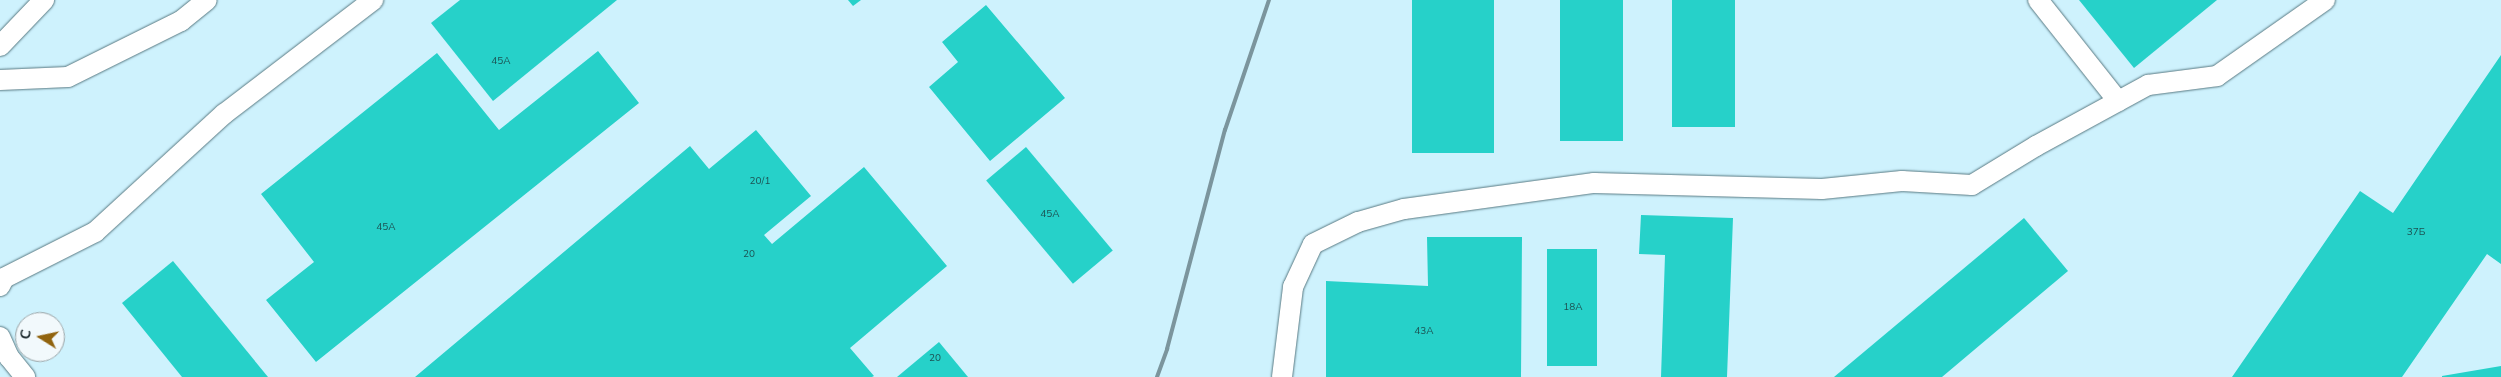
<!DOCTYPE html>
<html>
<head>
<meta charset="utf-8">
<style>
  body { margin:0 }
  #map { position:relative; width:2501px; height:377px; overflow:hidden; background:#cef2fd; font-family:"Nunito Sans",sans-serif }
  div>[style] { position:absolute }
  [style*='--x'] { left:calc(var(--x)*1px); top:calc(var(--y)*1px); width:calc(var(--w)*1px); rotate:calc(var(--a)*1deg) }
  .building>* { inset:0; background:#26d1c9; transform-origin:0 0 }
  .roads { filter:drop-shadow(0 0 1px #587982) drop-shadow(0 0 1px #587982) }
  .service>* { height:20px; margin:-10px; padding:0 10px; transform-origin:10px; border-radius:10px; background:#fff }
  .rail>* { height:4px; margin:-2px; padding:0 2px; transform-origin:2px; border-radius:2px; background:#7b959d }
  span { translate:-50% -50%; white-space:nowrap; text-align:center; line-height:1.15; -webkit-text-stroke:4px #f2f9fc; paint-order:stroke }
  .number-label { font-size:10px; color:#1c5152 }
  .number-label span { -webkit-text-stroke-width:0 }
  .north { position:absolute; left:15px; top:312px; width:50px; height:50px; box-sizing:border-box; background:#f2f9fc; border:1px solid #9ba5a8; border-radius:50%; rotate:280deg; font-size:14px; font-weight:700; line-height:20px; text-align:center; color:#19262a }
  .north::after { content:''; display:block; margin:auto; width:18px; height:22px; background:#91640f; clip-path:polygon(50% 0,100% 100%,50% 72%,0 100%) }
</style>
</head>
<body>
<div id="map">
  <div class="building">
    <i style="clip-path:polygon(460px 0,617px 0,493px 101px,431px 23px)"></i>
    <i style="clip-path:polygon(848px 0,861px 0,853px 6px)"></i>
    <i style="left:1412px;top:0;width:82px;height:153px"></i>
    <i style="left:1560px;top:0;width:63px;height:141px"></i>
    <i style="left:1672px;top:0;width:63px;height:127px"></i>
    <i style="clip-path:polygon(2079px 0,2217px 0,2134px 68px)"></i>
    <i style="clip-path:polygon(986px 5px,1065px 98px,990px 161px,929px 87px,958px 62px,942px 42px)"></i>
    <i style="clip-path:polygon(598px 51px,639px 103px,316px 362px,266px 300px,314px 262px,261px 194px,437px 53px,499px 130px)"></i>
    <i style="clip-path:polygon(2501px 55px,2501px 264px,2487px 254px,2402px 377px,2232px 377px,2360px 191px,2393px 213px)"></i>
    <i style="clip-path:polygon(756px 130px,811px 196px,764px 235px,772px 244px,864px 167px,947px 266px,850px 348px,874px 376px,872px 377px,415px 377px,690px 146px,709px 169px)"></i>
    <i style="left:1026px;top:147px;width:135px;height:52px;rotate:50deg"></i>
    <i style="clip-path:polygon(1641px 215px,1733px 218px,1727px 377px,1661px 377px,1665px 255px,1639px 254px)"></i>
    <i style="clip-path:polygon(2024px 218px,2068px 271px,1942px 377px,1834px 377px)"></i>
    <i style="clip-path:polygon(1427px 237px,1522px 237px,1521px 377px,1326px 377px,1326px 281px,1428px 286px)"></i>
    <i style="left:1597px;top:249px;width:117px;height:50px;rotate:90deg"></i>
    <i style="clip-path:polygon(173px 261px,268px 377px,182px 377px,122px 303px)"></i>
    <i style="clip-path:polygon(939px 342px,968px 377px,897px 377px)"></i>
    <i style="clip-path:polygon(2501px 366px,2501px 377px,2442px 377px,2442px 376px)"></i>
  </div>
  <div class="roads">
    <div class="service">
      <i style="--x:2038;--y:0;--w:129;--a:51.6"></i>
      <i style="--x:0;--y:46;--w:64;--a:-46.3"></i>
      <i style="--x:0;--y:80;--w:68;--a:-2.5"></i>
      <i style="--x:68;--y:77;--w:126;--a:-26.4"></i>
      <i style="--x:181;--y:21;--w:33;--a:-39"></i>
      <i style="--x:0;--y:286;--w:9;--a:-63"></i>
      <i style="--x:4;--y:278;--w:102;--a:-26.8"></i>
      <i style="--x:95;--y:232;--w:175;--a:-42.5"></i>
      <i style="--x:224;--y:114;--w:188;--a:-37.4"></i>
      <i style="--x:0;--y:337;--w:22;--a:66"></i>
      <i style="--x:9;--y:357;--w:26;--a:51"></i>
      <i style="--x:1282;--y:377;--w:91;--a:-83"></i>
      <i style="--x:1293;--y:287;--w:47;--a:-65.1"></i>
      <i style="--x:1313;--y:244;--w:50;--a:-26.1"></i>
      <i style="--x:1358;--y:222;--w:48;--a:-15.8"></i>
      <i style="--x:1404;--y:209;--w:192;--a:-7.8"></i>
      <i style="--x:1594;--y:183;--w:228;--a:1.5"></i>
      <i style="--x:1822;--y:189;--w:80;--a:-5.7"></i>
      <i style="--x:1902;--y:181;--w:70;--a:3.3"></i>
      <i style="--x:1972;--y:185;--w:75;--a:-31.4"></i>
      <i style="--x:2036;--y:146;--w:128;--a:-28.6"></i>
      <i style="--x:2148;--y:85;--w:70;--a:-7.4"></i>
      <i style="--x:2217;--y:76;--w:132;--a:-35.1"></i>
    </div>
  </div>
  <div class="rail">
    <i style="--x:1157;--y:377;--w:30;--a:-70"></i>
    <i style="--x:1167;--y:349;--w:227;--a:-75.2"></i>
    <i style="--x:1225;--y:130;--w:137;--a:-71.3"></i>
  </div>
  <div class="number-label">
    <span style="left:501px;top:62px">45А</span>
    <span style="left:760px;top:182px">20/1</span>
    <span style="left:1050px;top:215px">45А</span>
    <span style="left:386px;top:228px">45А</span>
    <span style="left:2416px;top:233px">37Б</span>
    <span style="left:749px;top:255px">20</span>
    <span style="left:1573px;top:308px">18А</span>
    <span style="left:1424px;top:332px">43А</span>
    <span style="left:935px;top:359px">20</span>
  </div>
  <div class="north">С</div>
</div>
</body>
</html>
